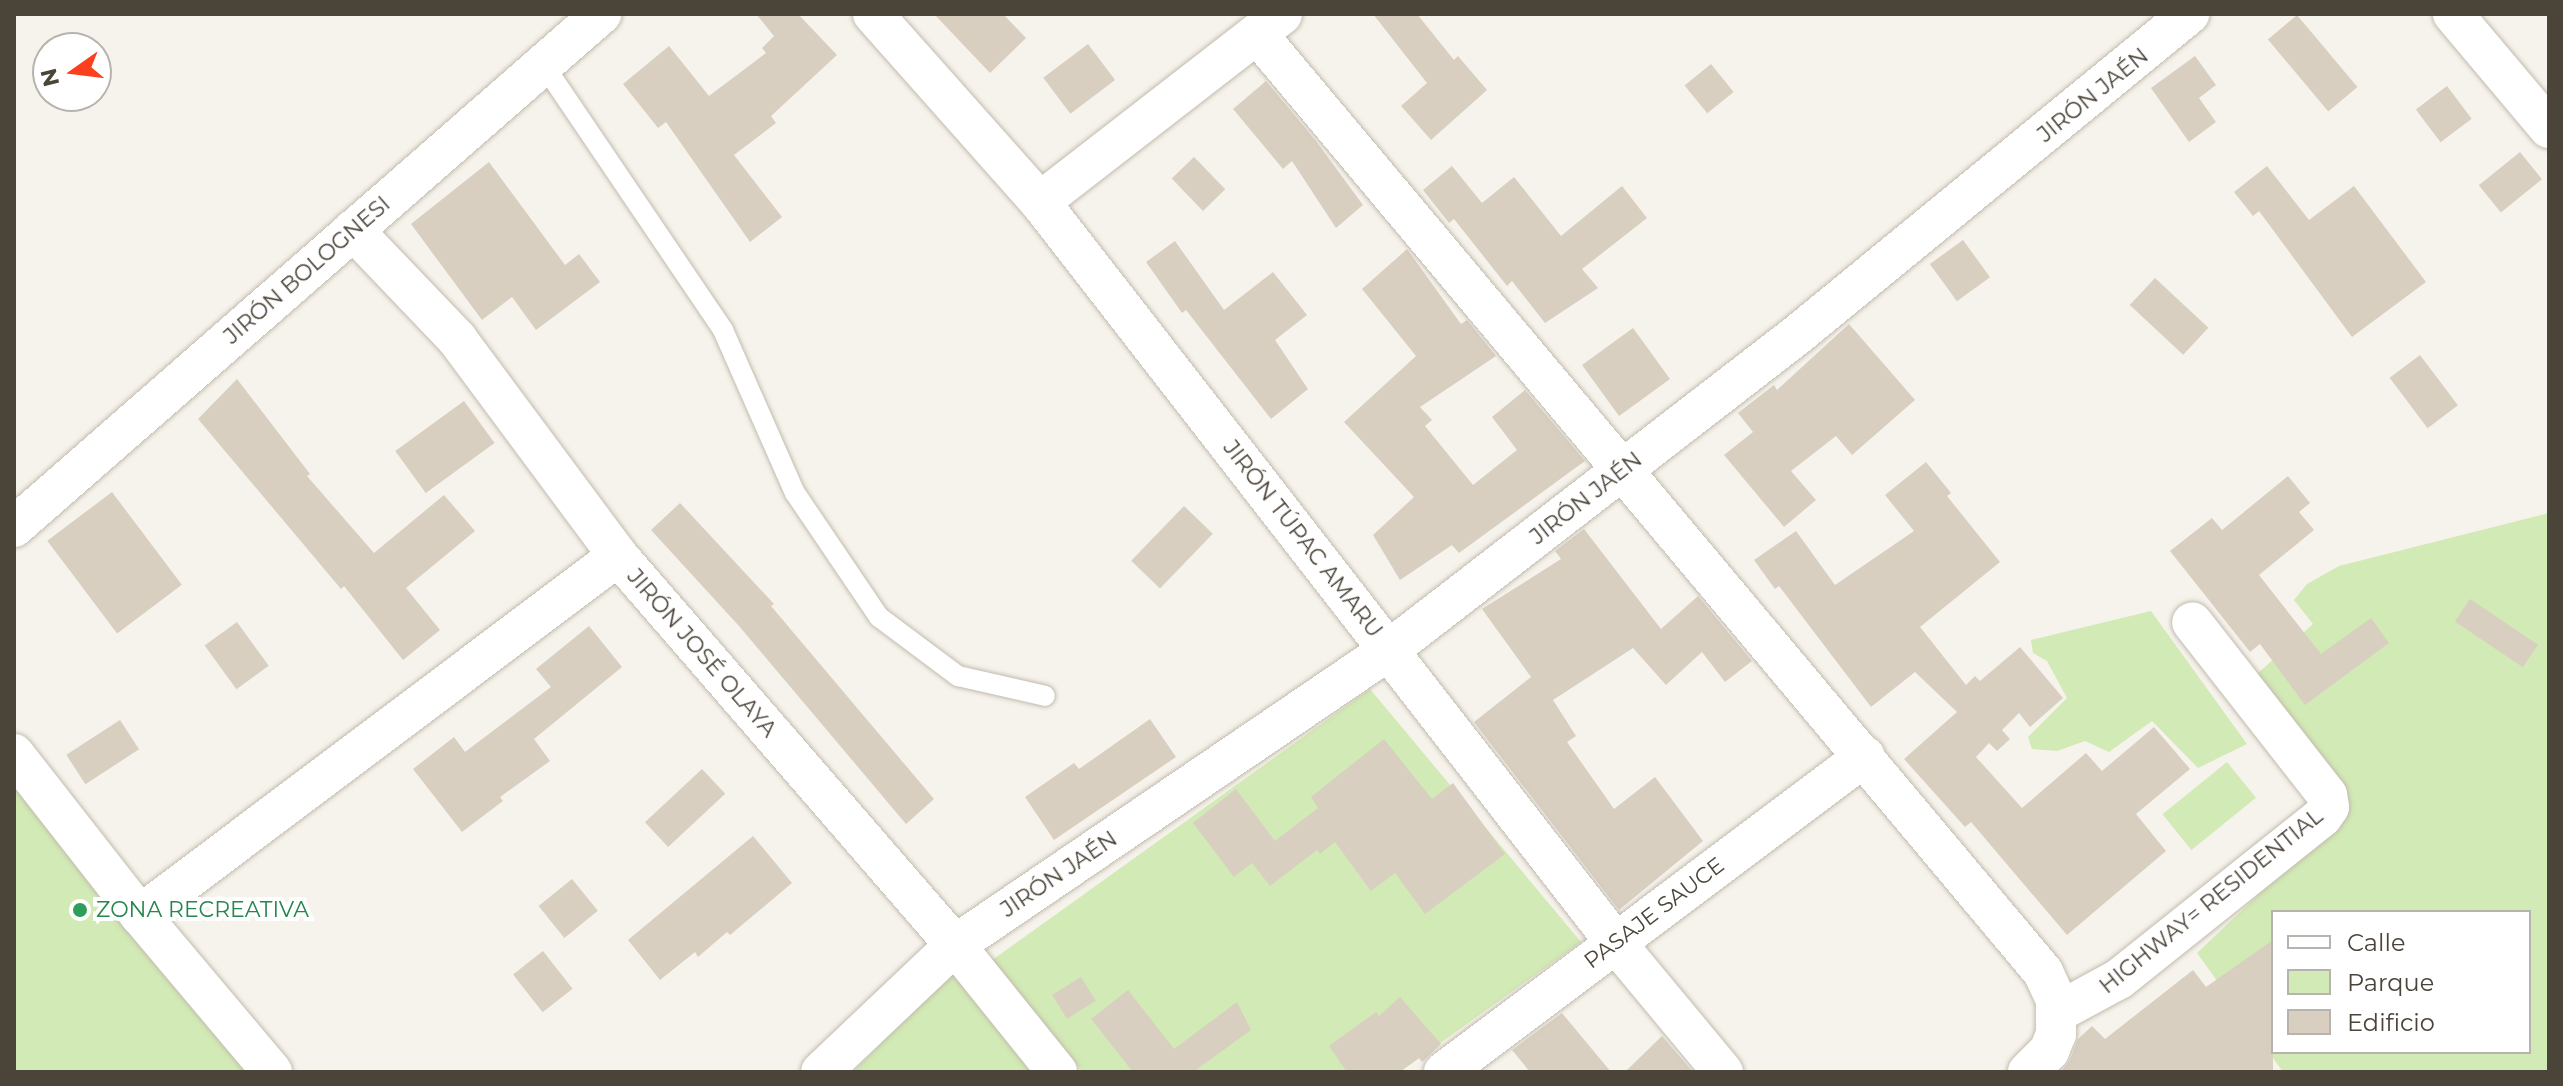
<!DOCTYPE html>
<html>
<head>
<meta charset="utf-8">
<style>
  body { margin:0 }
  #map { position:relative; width:2563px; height:1086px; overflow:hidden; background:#f6f3ec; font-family:Montserrat,sans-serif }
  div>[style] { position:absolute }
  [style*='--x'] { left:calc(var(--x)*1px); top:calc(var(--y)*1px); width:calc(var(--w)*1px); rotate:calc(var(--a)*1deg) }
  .green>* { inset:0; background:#d2eab5; transform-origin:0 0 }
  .building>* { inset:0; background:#d8cfc1; transform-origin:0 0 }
  .roads { filter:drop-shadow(0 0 2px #c2bbae) drop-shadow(0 0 2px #c2bbae) }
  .service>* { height:20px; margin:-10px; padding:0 10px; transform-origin:10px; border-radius:10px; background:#fff }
  .minor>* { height:40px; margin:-20px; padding:0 20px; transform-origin:20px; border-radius:20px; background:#fff }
  .dots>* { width:22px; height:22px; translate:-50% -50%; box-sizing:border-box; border:4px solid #fff; border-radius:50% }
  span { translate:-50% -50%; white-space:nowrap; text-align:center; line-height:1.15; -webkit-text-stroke:8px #fff; paint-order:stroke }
  .street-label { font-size:22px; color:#4b4439 }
  .leisure-label { font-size:22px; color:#27864d }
  .left { translate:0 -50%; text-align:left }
  .frame { position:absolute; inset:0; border:16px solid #4b4439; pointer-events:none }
  .legend { position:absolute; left:2271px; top:910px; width:260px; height:144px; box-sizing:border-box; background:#fff; border:2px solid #b7b4b0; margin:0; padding:10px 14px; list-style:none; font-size:24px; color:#4b4439 }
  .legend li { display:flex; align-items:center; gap:16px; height:40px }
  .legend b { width:40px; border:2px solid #b7b4b0 }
  .north { position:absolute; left:32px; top:32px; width:80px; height:80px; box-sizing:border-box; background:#fff; border:2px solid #b7b4b0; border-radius:50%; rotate:256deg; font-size:22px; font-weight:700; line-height:32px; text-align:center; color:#4b4439 }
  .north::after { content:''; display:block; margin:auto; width:28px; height:36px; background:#fc3f1d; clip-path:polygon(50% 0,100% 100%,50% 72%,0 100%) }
</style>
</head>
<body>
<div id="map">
  <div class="green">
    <i style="clip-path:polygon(evenodd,2549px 513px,2549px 1072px,2283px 1072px,2197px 953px,2350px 808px,2248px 682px,2313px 624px,2294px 600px,2307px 584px,2339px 566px,2549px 513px,2273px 912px,2529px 912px,2529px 1052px,2273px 1052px,2273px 912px)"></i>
    <i style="clip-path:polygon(2151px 611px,2247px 744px,2198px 768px,2152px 721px,2109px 752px,2085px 741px,2057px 751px,2032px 749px,2028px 737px,2067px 698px,2047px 661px,2033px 653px,2031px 640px)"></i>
    <i style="clip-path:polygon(1370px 689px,1581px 942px,1400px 1072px,1083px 1072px,991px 961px)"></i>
    <i style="clip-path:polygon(14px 749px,278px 1072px,14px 1072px)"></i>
    <i style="left:2227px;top:762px;width:46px;height:83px;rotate:51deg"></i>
    <i style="clip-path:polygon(955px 969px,1031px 1072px,853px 1072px)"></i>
  </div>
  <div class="building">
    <i style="clip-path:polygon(756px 14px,798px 14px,837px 55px,771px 116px,776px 123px,734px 155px,782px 217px,750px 242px,666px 122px,658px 128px,623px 84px,669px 46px,709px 96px,766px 53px,762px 48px,774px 36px)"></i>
    <i style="clip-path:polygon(934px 14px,1003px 14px,1026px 38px,990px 73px)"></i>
    <i style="clip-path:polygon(1373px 14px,1417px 14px,1454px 60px,1458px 56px,1487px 90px,1431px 140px,1401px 106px,1427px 83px)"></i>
    <i style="left:2297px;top:15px;width:94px;height:38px;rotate:50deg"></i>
    <i style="left:1088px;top:44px;width:45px;height:56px;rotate:53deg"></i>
    <i style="clip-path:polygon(2195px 56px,2216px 85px,2199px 98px,2216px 122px,2189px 142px,2151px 88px)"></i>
    <i style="left:1711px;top:64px;width:36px;height:34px;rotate:51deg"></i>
    <i style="clip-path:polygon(1266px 81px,1316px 141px,1363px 205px,1336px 228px,1292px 161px,1283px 169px,1233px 109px)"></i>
    <i style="left:2447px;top:86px;width:41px;height:39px;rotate:53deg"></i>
    <i style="left:2520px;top:152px;width:35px;height:53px;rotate:51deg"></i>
    <i style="left:1194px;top:157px;width:45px;height:31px;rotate:46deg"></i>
    <i style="clip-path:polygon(489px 162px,565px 265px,579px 254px,600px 282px,536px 330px,512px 297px,482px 320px,411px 224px)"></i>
    <i style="clip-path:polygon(1452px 166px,1482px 203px,1514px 177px,1561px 236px,1622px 186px,1647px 218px,1582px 269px,1598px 288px,1545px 323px,1512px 281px,1507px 286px,1454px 219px,1449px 223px,1423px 190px)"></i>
    <i style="clip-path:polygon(2267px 166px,2309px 220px,2354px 186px,2426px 282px,2352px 337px,2259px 211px,2253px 216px,2234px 192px)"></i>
    <i style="left:1963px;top:240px;width:46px;height:41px;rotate:54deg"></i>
    <i style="clip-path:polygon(1175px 241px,1224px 310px,1273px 272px,1307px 315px,1275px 340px,1308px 389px,1271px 419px,1186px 310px,1182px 313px,1146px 262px)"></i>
    <i style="clip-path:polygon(1407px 249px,1461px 324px,1467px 320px,1496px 356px,1420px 407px,1432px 420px,1425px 426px,1473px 485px,1517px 450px,1492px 417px,1525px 390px,1585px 461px,1459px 553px,1452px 545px,1400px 580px,1373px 535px,1414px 497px,1344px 422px,1416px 356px,1362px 289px)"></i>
    <i style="left:2155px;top:278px;width:73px;height:37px;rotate:43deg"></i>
    <i style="clip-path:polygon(1849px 324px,1915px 400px,1852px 455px,1836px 436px,1791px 471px,1816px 500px,1784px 527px,1724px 455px,1753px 432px,1738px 413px,1774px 385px,1777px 390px)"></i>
    <i style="left:1633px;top:328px;width:63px;height:63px;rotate:54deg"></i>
    <i style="left:2420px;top:355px;width:63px;height:38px;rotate:53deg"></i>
    <i style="clip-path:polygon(237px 379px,310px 474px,307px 476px,374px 553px,444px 495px,475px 531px,406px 588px,440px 630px,403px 660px,344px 586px,341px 589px,198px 419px)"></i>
    <i style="left:464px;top:401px;width:52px;height:85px;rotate:54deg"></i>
    <i style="clip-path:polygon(1926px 462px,1951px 493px,1947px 496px,2000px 562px,1920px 627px,1966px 685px,1975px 676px,1980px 681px,2020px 647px,2063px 698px,2030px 727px,2019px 713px,2002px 730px,2010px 739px,1997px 751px,1989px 743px,1976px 757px,2022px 808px,2086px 753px,2102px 771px,2154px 727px,2190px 769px,2136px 814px,2166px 851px,2067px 935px,1971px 822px,1965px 827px,1904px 759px,1957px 712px,1915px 672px,1871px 707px,1779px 586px,1775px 589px,1754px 560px,1796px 531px,1835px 585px,1914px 531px,1885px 495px)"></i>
    <i style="clip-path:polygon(2288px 476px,2310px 503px,2299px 512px,2314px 530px,2259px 575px,2321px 654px,2371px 618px,2389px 643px,2305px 705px,2260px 644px,2250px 652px,2170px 551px,2212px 518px,2222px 530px)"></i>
    <i style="left:112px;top:492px;width:116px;height:81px;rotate:53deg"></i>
    <i style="clip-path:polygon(680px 503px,774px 604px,771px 606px,934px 799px,906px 824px,739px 626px,651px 530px)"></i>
    <i style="left:1184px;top:506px;width:40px;height:76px;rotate:44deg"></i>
    <i style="clip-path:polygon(1584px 529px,1661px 629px,1698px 596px,1752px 661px,1725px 682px,1702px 652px,1666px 685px,1633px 648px,1553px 700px,1576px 736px,1567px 742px,1614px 809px,1655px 777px,1703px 841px,1619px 910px,1474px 722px,1531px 677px,1482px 609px,1561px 559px,1555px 551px)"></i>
    <i style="left:2470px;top:599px;width:82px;height:27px;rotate:34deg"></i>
    <i style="left:237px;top:622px;width:54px;height:40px;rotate:54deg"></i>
    <i style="clip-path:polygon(589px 626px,622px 667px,534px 739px,550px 761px,500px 797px,503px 801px,462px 832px,413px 769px,454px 737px,465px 752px,551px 687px,536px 669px)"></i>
    <i style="clip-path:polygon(1150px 719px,1176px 757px,1054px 840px,1025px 797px,1074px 763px,1079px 769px)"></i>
    <i style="left:120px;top:720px;width:35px;height:64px;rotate:57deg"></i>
    <i style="clip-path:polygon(1384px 739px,1432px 799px,1453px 783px,1505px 854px,1425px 914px,1395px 873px,1371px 891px,1335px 842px,1320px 854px,1317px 850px,1270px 886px,1252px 863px,1234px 877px,1193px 823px,1236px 789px,1275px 841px,1318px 808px,1311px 797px)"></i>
    <i style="left:702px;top:769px;width:34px;height:78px;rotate:47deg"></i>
    <i style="clip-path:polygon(753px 836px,792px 883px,730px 935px,727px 932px,698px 957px,695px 952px,660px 980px,628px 940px)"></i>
    <i style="left:572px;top:879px;width:41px;height:43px;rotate:51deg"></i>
    <i style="clip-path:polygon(2273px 940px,2273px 1072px,2061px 1072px,2070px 1060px,2078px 1039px,2092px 1026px,2105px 1039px,2193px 970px,2206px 987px)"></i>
    <i style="left:543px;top:951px;width:48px;height:38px;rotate:52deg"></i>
    <i style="left:1081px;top:977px;width:28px;height:34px;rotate:58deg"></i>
    <i style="clip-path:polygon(1128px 990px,1174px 1049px,1237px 1002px,1251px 1030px,1193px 1072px,1133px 1072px,1091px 1019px)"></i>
    <i style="clip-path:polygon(1400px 997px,1441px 1044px,1422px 1062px,1419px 1058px,1399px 1072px,1347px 1072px,1329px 1046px,1376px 1012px,1379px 1016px)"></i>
    <i style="clip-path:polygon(1562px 1013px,1611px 1072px,1530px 1072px,1512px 1050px)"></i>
    <i style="clip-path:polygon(1662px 1036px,1693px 1072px,1625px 1072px)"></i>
  </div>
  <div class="roads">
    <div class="service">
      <i style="--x:543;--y:64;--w:321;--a:55.9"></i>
      <i style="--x:723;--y:330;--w:178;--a:66.2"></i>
      <i style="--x:795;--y:493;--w:150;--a:55.9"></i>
      <i style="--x:879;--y:617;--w:99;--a:36.8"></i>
      <i style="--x:958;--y:676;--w:89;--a:12.9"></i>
    </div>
    <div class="minor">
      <i style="--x:873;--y:14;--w:251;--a:48.4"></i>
      <i style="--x:1040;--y:202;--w:937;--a:52.15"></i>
      <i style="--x:1615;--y:942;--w:169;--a:50.3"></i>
      <i style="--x:2453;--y:14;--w:149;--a:49.9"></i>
      <i style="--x:1257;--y:34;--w:1224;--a:50.04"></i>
      <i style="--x:2043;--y:972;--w:31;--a:65"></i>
      <i style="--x:2056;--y:1000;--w:34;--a:90"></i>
      <i style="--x:2056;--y:1034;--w:18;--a:112"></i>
      <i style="--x:2049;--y:1051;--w:30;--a:135"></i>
      <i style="--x:1040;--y:202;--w:306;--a:-37.8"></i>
      <i style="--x:353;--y:230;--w:151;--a:46.3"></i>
      <i style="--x:457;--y:339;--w:270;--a:53.4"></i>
      <i style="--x:618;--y:556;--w:515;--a:49.1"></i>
      <i style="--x:955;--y:945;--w:163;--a:51.2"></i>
      <i style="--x:14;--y:527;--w:780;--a:-41.15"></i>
      <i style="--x:14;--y:754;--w:204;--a:52"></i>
      <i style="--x:140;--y:915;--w:205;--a:49.9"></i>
      <i style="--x:140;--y:915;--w:598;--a:-36.91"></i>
      <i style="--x:2058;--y:1012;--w:69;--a:-28.4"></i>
      <i style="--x:2119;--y:979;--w:260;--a:-38.6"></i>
      <i style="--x:2322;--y:817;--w:12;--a:-55"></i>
      <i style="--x:2329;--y:807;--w:12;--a:-99"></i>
      <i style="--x:2327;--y:795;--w:219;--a:-128"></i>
      <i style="--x:821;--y:1072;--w:185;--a:-43.5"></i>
      <i style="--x:955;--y:945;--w:525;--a:-34.2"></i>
      <i style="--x:1389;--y:650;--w:515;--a:-37.67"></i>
      <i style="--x:1797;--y:335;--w:507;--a:-39.31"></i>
      <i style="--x:1444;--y:1072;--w:526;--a:-36.89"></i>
    </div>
  </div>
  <div class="dots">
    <i style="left:80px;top:910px;background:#2e9e5b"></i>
  </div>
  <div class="street-label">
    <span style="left:2093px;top:95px;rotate:-39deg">JIRÓN JAÉN</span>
    <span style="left:307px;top:270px;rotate:-41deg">JIRÓN BOLOGNESI</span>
    <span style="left:1586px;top:498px;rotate:-38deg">JIRÓN JAÉN</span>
    <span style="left:1303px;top:539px;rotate:52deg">JIRÓN TÚPAC AMARU</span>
    <span style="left:702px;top:653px;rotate:49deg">JIRÓN JOSÉ OLAYA</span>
    <span style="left:1059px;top:874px;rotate:-34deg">JIRÓN JAÉN</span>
    <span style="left:2211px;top:901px;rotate:-39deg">HIGHWAY= RESIDENTIAL</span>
    <span style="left:1654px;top:913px;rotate:-37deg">PASAJE SAUCE</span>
  </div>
  <div class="leisure-label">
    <span class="left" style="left:96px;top:910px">ZONA RECREATIVA</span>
  </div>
  <div class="frame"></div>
  <ul class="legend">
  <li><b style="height:10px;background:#fff"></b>Calle</li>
  <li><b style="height:22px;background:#d2eab5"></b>Parque</li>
  <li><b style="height:22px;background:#d8cfc1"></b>Edificio</li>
  </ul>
  <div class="north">N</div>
</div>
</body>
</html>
